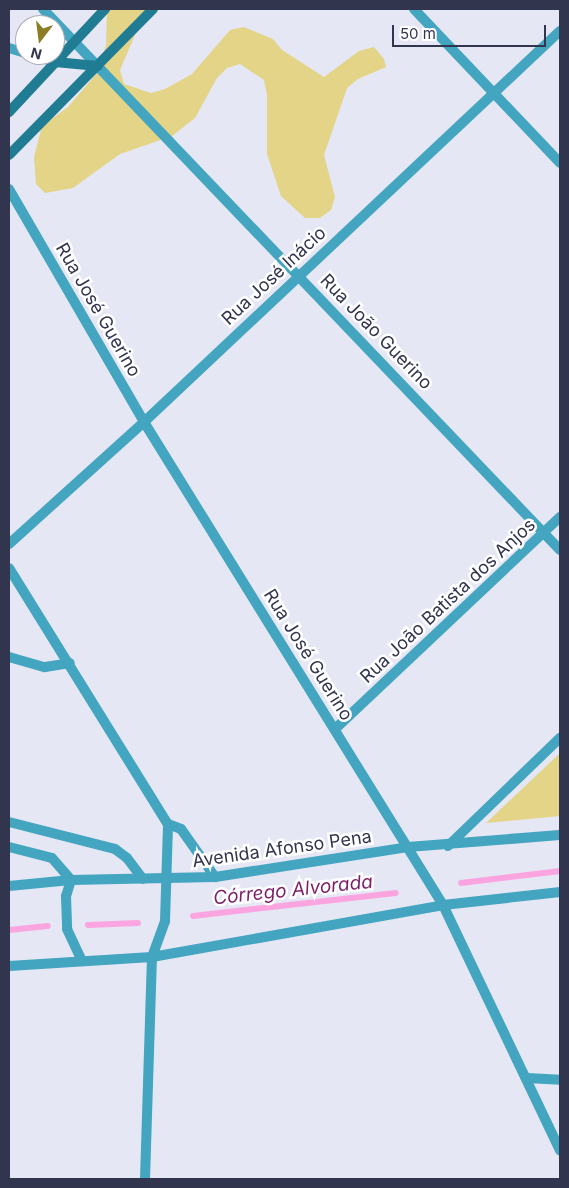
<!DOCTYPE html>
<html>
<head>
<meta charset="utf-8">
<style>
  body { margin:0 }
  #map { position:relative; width:569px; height:1188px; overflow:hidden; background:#e5e7f4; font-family:Inter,sans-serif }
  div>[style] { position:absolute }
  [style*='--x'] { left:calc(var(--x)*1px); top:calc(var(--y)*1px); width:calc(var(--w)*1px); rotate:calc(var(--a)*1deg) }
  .green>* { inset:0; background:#e3d487 }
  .stream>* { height:6px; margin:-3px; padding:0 3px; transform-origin:3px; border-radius:3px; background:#fba5e0 }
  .street>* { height:10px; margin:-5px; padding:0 5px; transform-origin:5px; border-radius:5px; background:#43a5bf }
  .secondary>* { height:10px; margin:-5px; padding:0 5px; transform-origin:5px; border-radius:5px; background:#207c93 }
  span { translate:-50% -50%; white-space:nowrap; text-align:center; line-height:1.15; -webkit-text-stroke:5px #fff; paint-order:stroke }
  .street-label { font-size:18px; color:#32354e }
  .water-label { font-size:19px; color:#7d1f67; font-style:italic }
  .frame { position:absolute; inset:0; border:10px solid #32354e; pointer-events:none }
  .north { position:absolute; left:15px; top:15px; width:50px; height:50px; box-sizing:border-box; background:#fff; border:1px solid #adaeb8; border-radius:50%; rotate:195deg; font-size:14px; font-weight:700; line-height:20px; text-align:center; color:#32354e }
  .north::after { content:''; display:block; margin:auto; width:18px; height:22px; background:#8c7c22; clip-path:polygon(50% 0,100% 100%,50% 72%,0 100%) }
  .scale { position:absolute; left:392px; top:25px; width:154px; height:22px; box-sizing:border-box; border:2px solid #32354e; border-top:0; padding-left:6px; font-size:15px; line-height:18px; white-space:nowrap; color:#32354e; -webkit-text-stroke:4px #fff; paint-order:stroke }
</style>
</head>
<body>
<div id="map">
  <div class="green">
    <i style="clip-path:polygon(107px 9px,146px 9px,120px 70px,124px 84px,151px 93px,165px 89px,192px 74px,230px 30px,244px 27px,273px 39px,282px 50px,324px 77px,359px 51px,374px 47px,384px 59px,386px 67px,358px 79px,347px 88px,324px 155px,335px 197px,331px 210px,320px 218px,305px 218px,281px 196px,267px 154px,267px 95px,264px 80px,240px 64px,227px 68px,217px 78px,195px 118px,172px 136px,120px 154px,73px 188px,45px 193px,36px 184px,34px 157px,42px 126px,68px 107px,97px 73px,106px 45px)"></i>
    <i style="clip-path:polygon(560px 753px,560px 816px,486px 823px)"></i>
  </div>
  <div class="stream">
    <i style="--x:461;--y:883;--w:100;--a:-6.9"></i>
    <i style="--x:193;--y:916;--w:204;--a:-6.5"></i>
    <i style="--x:88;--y:925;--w:50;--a:-2.3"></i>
    <i style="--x:9;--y:930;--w:39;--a:-6"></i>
  </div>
  <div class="street">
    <i style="--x:43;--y:9;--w:748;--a:46.3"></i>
    <i style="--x:414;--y:9;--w:212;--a:46.5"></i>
    <i style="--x:9;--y:48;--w:17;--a:17"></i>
    <i style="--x:32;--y:55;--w:24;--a:17"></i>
    <i style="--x:9;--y:189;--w:269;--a:59.9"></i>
    <i style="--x:144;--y:422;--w:568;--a:58.24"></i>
    <i style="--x:443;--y:905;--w:272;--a:64.5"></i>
    <i style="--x:9;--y:544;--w:182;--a:-42.1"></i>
    <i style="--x:144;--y:422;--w:571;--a:-43.23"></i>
    <i style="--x:9;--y:568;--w:301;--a:58.2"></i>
    <i style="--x:168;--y:824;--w:14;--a:21"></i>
    <i style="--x:181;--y:829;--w:59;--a:54.7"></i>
    <i style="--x:9;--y:657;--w:37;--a:16"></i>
    <i style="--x:45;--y:667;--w:25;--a:-9"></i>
    <i style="--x:335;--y:729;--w:309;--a:-43.3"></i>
    <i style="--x:9;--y:822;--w:109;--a:14.3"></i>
    <i style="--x:115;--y:849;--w:15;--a:37"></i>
    <i style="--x:127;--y:858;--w:26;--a:53"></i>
    <i style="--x:448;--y:846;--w:156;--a:-44"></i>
    <i style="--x:9;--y:847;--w:44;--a:14.3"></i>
    <i style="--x:52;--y:858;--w:29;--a:49"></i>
    <i style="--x:71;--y:880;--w:17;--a:107"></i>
    <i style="--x:66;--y:896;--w:33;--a:88"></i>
    <i style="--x:67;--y:929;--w:35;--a:65"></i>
    <i style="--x:9;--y:886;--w:62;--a:-5.5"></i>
    <i style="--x:71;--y:880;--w:144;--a:-1.2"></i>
    <i style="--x:215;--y:877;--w:195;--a:-8.8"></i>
    <i style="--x:408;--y:847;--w:152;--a:-4.5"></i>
    <i style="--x:9;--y:966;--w:143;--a:-3.6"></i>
    <i style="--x:152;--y:957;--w:296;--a:-10.1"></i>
    <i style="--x:443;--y:905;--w:118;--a:-6.3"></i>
    <i style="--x:527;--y:1078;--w:33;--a:3"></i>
    <i style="--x:145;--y:1179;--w:222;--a:-88.2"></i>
    <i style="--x:152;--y:957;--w:38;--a:-70"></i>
    <i style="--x:165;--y:921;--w:97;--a:-88.2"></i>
  </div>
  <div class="secondary">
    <i style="--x:55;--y:62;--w:43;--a:5.3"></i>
    <i style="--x:9;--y:112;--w:141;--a:-47"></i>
    <i style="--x:9;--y:155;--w:205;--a:-45.4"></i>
  </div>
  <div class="street-label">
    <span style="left:274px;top:276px;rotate:-43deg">Rua José Inácio</span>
    <span style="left:98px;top:310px;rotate:60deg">Rua José Guerino</span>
    <span style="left:376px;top:332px;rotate:46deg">Rua João Guerino</span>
    <span style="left:448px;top:601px;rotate:-43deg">Rua João Batista dos Anjos</span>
    <span style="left:308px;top:655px;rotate:58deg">Rua José Guerino</span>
    <span style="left:282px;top:849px;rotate:-8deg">Avenida Afonso Pena</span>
  </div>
  <div class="water-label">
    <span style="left:293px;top:890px;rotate:-6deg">Córrego Alvorada</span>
  </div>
  <div class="frame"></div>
  <div class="north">N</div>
  <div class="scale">50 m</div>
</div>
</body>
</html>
